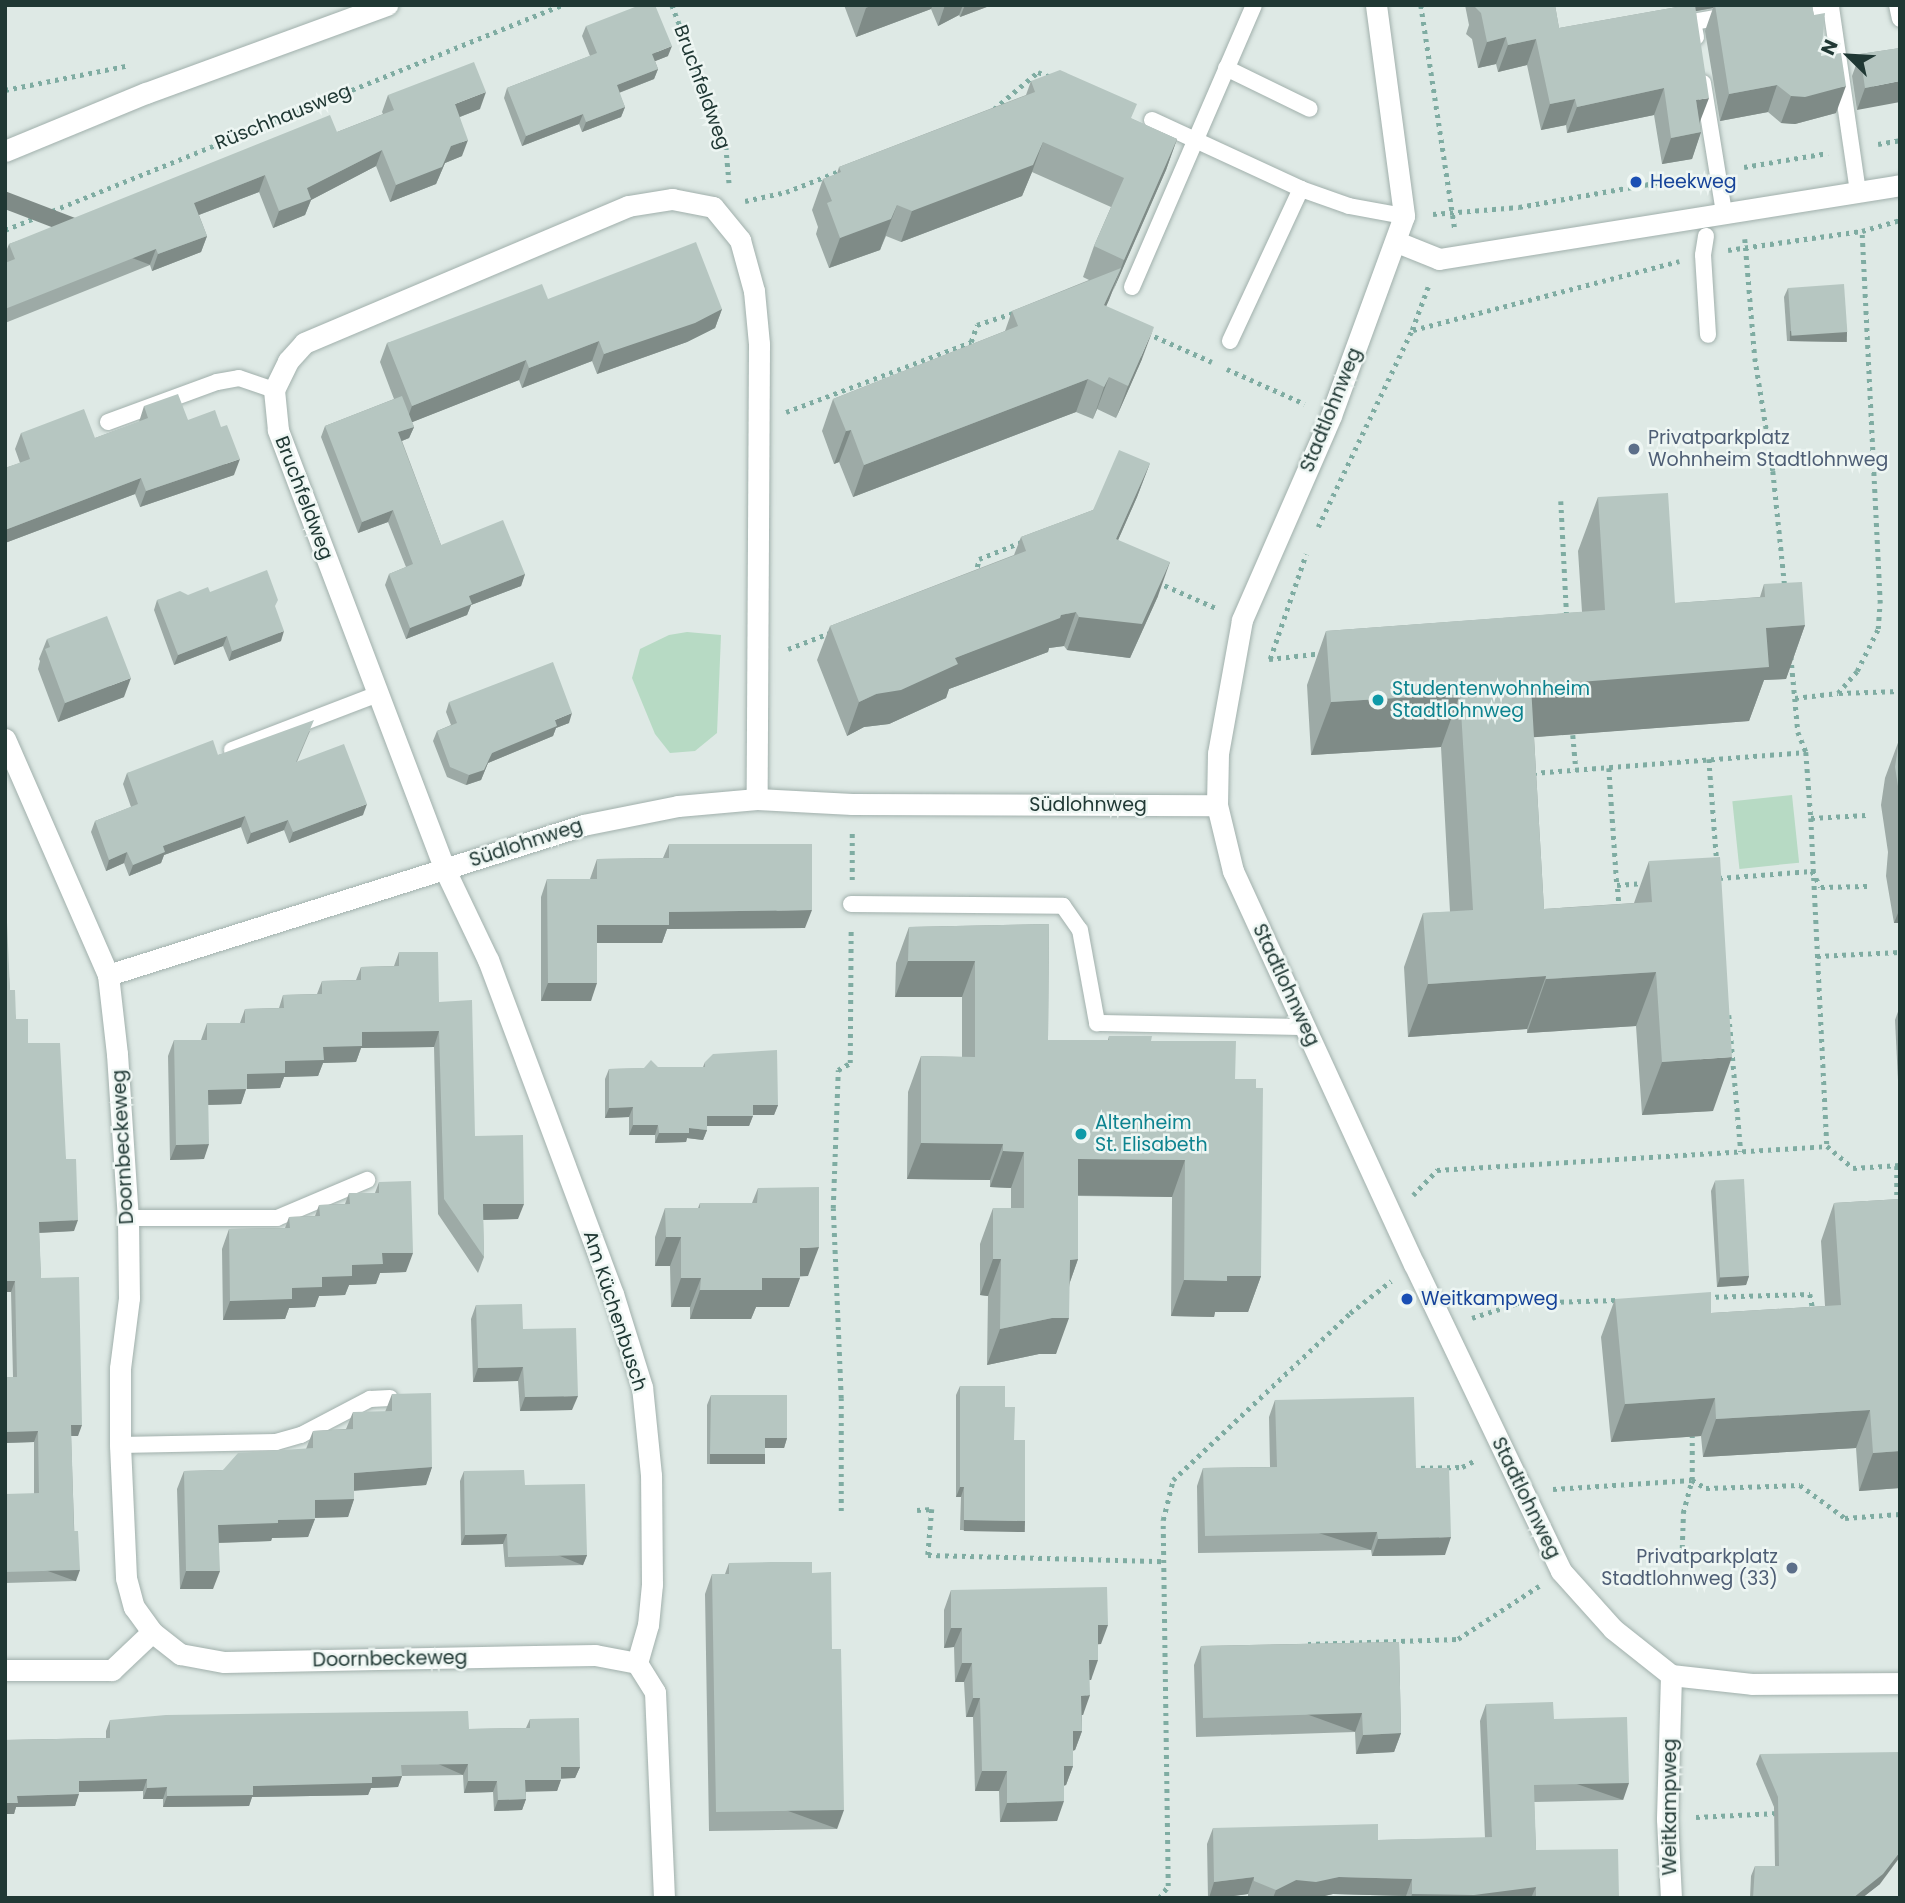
<!DOCTYPE html>
<html>
<head>
<meta charset="utf-8">
<style>
  body { margin:0 }
  #map { position:relative; width:1905px; height:1903px; overflow:hidden; background:#dee9e5; font-family:Poppins,sans-serif }
  div>[style] { position:absolute }
  [style*='--x'] { left:calc(var(--x)*1px); top:calc(var(--y)*1px); width:calc(var(--w)*1px); rotate:calc(var(--a)*1deg) }
  .green>* { inset:0; background:#b7dac4; transform-origin:0 0 }
  .path>* { height:4.5px; margin-top:-2.25px; transform-origin:0; background:repeating-linear-gradient(90deg,#7faca2 0 3.5px,transparent 0 8.5px) }
  .roads { filter:drop-shadow(0 0 2px #a1b0ac) drop-shadow(0 0 2px #a1b0ac) }
  .service>* { height:16px; margin:-8px; padding:0 8px; transform-origin:8px; border-radius:8px; background:#fff }
  .minor>* { height:21px; margin:-10.5px; padding:0 10.5px; transform-origin:10.5px; border-radius:10.5px; background:#fff }
  .secondary>* { height:21px; margin:-10.5px; padding:0 10.5px; transform-origin:10.5px; border-radius:10.5px; background:#fff }
  .wall>* { inset:0; background:#9daaa6 }
  .shaded-wall>* { inset:0; background:#7f8b87; transform-origin:0 0 }
  .building>* { inset:0; background:#b6c6c1; transform-origin:0 0 }
  .dots>* { width:19px; height:19px; translate:-50% -50%; box-sizing:border-box; border:4px solid #eef6f3; border-radius:50% }
  span { translate:-50% -50%; white-space:nowrap; text-align:center; line-height:1.15; -webkit-text-stroke:5px #eef6f3; paint-order:stroke }
  .street-label { font-size:19px; color:#203834 }
  .transit-label { font-size:19px; color:#164399 }
  .left { translate:0 -50%; text-align:left }
  .service-label { font-size:19px; color:#4e5e75 }
  .right { translate:-100% -50%; text-align:right }
  .culture-label { font-size:19px; color:#0d838f }
  .frame { position:absolute; inset:0; border:7px solid #203834; pointer-events:none }
  .north { position:absolute; left:1814px; top:21px; width:70px; height:70px; -webkit-text-stroke:5px #eef6f3; paint-order:stroke; rotate:294deg; font-size:19px; font-weight:700; line-height:28px; text-align:center; color:#203834 }
  .north::after { content:''; display:block; margin:auto; width:24px; height:32px; background:#203834; clip-path:polygon(50% 0,100% 100%,50% 72%,0 100%) }
</style>
</head>
<body>
<div id="map">
  <div class="green">
    <i style="clip-path:polygon(687px 632px,721px 635px,717px 733px,695px 751px,670px 753px,655px 734px,632px 678px,640px 649px,669px 635px)"></i>
    <i style="left:1792px;top:795px;width:68px;height:60px;rotate:84deg"></i>
  </div>
  <div class="path">
    <i style="--x:672;--y:5;--w:151;--a:69"></i>
    <i style="--x:726;--y:146;--w:37;--a:85"></i>
    <i style="--x:1421;--y:5;--w:227;--a:81.4"></i>
    <i style="--x:5;--y:90;--w:127;--a:-11.3"></i>
    <i style="--x:994;--y:109;--w:57;--a:-40.1"></i>
    <i style="--x:1038;--y:72;--w:14;--a:21"></i>
    <i style="--x:1878;--y:144;--w:22;--a:-10"></i>
    <i style="--x:1744;--y:167;--w:85;--a:-9.5"></i>
    <i style="--x:745;--y:201;--w:42;--a:-12.4"></i>
    <i style="--x:786;--y:192;--w:58;--a:-21.3"></i>
    <i style="--x:1433;--y:214;--w:86;--a:-4.7"></i>
    <i style="--x:1519;--y:207;--w:178;--a:-10"></i>
    <i style="--x:5;--y:230;--w:601;--a:-22"></i>
    <i style="--x:1745;--y:239;--w:119;--a:85.2"></i>
    <i style="--x:1755;--y:358;--w:114;--a:80.9"></i>
    <i style="--x:1773;--y:471;--w:118;--a:84.1"></i>
    <i style="--x:1728;--y:250;--w:135;--a:-8.1"></i>
    <i style="--x:1862;--y:231;--w:40;--a:-16"></i>
    <i style="--x:1413;--y:330;--w:275;--a:-14.5"></i>
    <i style="--x:1147;--y:333;--w:71;--a:24"></i>
    <i style="--x:1227;--y:369;--w:85;--a:24.2"></i>
    <i style="--x:786;--y:412;--w:198;--a:-20.7"></i>
    <i style="--x:971;--y:342;--w:18;--a:-71"></i>
    <i style="--x:977;--y:325;--w:41;--a:-18.4"></i>
    <i style="--x:1561;--y:501;--w:118;--a:87.1"></i>
    <i style="--x:1318;--y:527;--w:218;--a:-64.5"></i>
    <i style="--x:1412;--y:330;--w:46;--a:-69.6"></i>
    <i style="--x:975;--y:575;--w:16;--a:-76"></i>
    <i style="--x:979;--y:559;--w:48;--a:-21.8"></i>
    <i style="--x:1157;--y:582;--w:64;--a:23.8"></i>
    <i style="--x:788;--y:649;--w:47;--a:-21.1"></i>
    <i style="--x:1791;--y:656;--w:76;--a:84.7"></i>
    <i style="--x:1798;--y:732;--w:22;--a:68"></i>
    <i style="--x:1806;--y:752;--w:66;--a:85.7"></i>
    <i style="--x:1811;--y:818;--w:328;--a:87.2"></i>
    <i style="--x:1269;--y:659;--w:54;--a:-6.3"></i>
    <i style="--x:1270;--y:659;--w:111;--a:-71.1"></i>
    <i style="--x:1839;--y:693;--w:61;--a:-1.9"></i>
    <i style="--x:1795;--y:698;--w:43;--a:-6.6"></i>
    <i style="--x:1838;--y:693;--w:29;--a:-49"></i>
    <i style="--x:1857;--y:671;--w:47;--a:-63.4"></i>
    <i style="--x:1878;--y:629;--w:26;--a:-86"></i>
    <i style="--x:1880;--y:603;--w:372;--a:-92.8"></i>
    <i style="--x:1573;--y:735;--w:34;--a:85"></i>
    <i style="--x:1709;--y:759;--w:104;--a:85.6"></i>
    <i style="--x:1609;--y:768;--w:117;--a:86.1"></i>
    <i style="--x:1533;--y:773;--w:274;--a:-4.4"></i>
    <i style="--x:1811;--y:818;--w:55;--a:-3.1"></i>
    <i style="--x:1719;--y:878;--w:93;--a:-4.3"></i>
    <i style="--x:1812;--y:871;--w:18;--a:61"></i>
    <i style="--x:1821;--y:887;--w:46;--a:-1.2"></i>
    <i style="--x:852;--y:880;--w:47;--a:-90"></i>
    <i style="--x:1619;--y:909;--w:24;--a:-95"></i>
    <i style="--x:1617;--y:885;--w:27;--a:-4"></i>
    <i style="--x:1817;--y:956;--w:83;--a:-2.8"></i>
    <i style="--x:1729;--y:1015;--w:137;--a:85"></i>
    <i style="--x:1897;--y:1166;--w:38;--a:90"></i>
    <i style="--x:1413;--y:1195;--w:35;--a:-46"></i>
    <i style="--x:1437;--y:1170;--w:391;--a:-3.5"></i>
    <i style="--x:1827;--y:1146;--w:34;--a:40"></i>
    <i style="--x:1853;--y:1168;--w:47;--a:-3.7"></i>
    <i style="--x:1707;--y:1297;--w:103;--a:-1.7"></i>
    <i style="--x:1810;--y:1294;--w:16;--a:79"></i>
    <i style="--x:1472;--y:1318;--w:48;--a:-18.1"></i>
    <i style="--x:1518;--y:1303;--w:100;--a:-1.7"></i>
    <i style="--x:1413;--y:1468;--w:49;--a:-1.2"></i>
    <i style="--x:1462;--y:1467;--w:16;--a:-27"></i>
    <i style="--x:1553;--y:1489;--w:139;--a:-3.7"></i>
    <i style="--x:1692;--y:1480;--w:16;--a:30"></i>
    <i style="--x:1706;--y:1488;--w:94;--a:-1.8"></i>
    <i style="--x:1800;--y:1485;--w:56;--a:36.3"></i>
    <i style="--x:1845;--y:1518;--w:55;--a:-4.2"></i>
    <i style="--x:917;--y:1510;--w:15;--a:-4"></i>
    <i style="--x:932;--y:1509;--w:46;--a:95"></i>
    <i style="--x:928;--y:1555;--w:236;--a:1.5"></i>
    <i style="--x:841;--y:1511;--w:113;--a:-90"></i>
    <i style="--x:841;--y:1398;--w:190;--a:-92.4"></i>
    <i style="--x:833;--y:1208;--w:138;--a:-87.9"></i>
    <i style="--x:838;--y:1070;--w:14;--a:-30"></i>
    <i style="--x:850;--y:1063;--w:132;--a:-89.6"></i>
    <i style="--x:1691;--y:1566;--w:20;--a:-117"></i>
    <i style="--x:1682;--y:1548;--w:35;--a:-88"></i>
    <i style="--x:1683;--y:1513;--w:34;--a:-75"></i>
    <i style="--x:1692;--y:1480;--w:48;--a:-90"></i>
    <i style="--x:1308;--y:1644;--w:150;--a:-1.9"></i>
    <i style="--x:1458;--y:1639;--w:97;--a:-33.2"></i>
    <i style="--x:1696;--y:1817;--w:82;--a:-2.8"></i>
    <i style="--x:1159;--y:1898;--w:15;--a:-53"></i>
    <i style="--x:1168;--y:1886;--w:366;--a:-90.8"></i>
    <i style="--x:1163;--y:1520;--w:41;--a:-76"></i>
    <i style="--x:1173;--y:1480;--w:243;--a:-43.3"></i>
    <i style="--x:1350;--y:1313;--w:52;--a:-38"></i>
  </div>
  <div class="roads">
    <div class="service">
      <i style="--x:1897;--y:5;--w:14;--a:78"></i>
      <i style="--x:1806;--y:13;--w:26;--a:-13"></i>
      <i style="--x:1831;--y:7;--w:186;--a:81.7"></i>
      <i style="--x:1696;--y:37;--w:15;--a:-101"></i>
      <i style="--x:1693;--y:22;--w:36;--a:-10"></i>
      <i style="--x:1226;--y:68;--w:93;--a:26"></i>
      <i style="--x:1703;--y:83;--w:131;--a:80.8"></i>
      <i style="--x:1152;--y:120;--w:164;--a:24.8"></i>
      <i style="--x:1301;--y:189;--w:51;--a:19.5"></i>
      <i style="--x:1349;--y:206;--w:56;--a:10.3"></i>
      <i style="--x:1706;--y:236;--w:19;--a:99"></i>
      <i style="--x:1703;--y:255;--w:80;--a:86.4"></i>
      <i style="--x:1132;--y:287;--w:307;--a:-66.6"></i>
      <i style="--x:1230;--y:341;--w:168;--a:-65"></i>
      <i style="--x:108;--y:422;--w:116;--a:-20.2"></i>
      <i style="--x:217;--y:382;--w:22;--a:-10"></i>
      <i style="--x:239;--y:378;--w:37;--a:19"></i>
      <i style="--x:232;--y:750;--w:156;--a:-21"></i>
      <i style="--x:851;--y:904;--w:212;--a:0.5"></i>
      <i style="--x:1063;--y:906;--w:29;--a:55"></i>
      <i style="--x:1080;--y:930;--w:95;--a:79.6"></i>
      <i style="--x:1097;--y:1023;--w:208;--a:1.1"></i>
      <i style="--x:128;--y:1218;--w:149;--a:0"></i>
      <i style="--x:277;--y:1218;--w:98;--a:-22.9"></i>
      <i style="--x:120;--y:1445;--w:156;--a:-1.1"></i>
      <i style="--x:276;--y:1442;--w:26;--a:-16"></i>
      <i style="--x:301;--y:1435;--w:78;--a:-27.6"></i>
      <i style="--x:370;--y:1399;--w:20;--a:-3"></i>
    </div>
    <div class="minor">
      <i style="--x:1376;--y:5;--w:213;--a:82.4"></i>
      <i style="--x:1404;--y:216;--w:213;--a:110.1"></i>
      <i style="--x:1331;--y:416;--w:223;--a:113.6"></i>
      <i style="--x:1242;--y:620;--w:135;--a:100.2"></i>
      <i style="--x:1218;--y:753;--w:52;--a:91.1"></i>
      <i style="--x:1217;--y:805;--w:68;--a:76.4"></i>
      <i style="--x:1233;--y:871;--w:433;--a:65.3"></i>
      <i style="--x:1414;--y:1264;--w:340;--a:64.4"></i>
      <i style="--x:1561;--y:1571;--w:78;--a:48.1"></i>
      <i style="--x:1613;--y:1629;--w:74;--a:38.4"></i>
      <i style="--x:1671;--y:1675;--w:81;--a:6.3"></i>
      <i style="--x:1752;--y:1684;--w:148;--a:-0.4"></i>
      <i style="--x:1397;--y:242;--w:45;--a:22"></i>
      <i style="--x:1439;--y:259;--w:467;--a:-9.1"></i>
      <i style="--x:5;--y:739;--w:257;--a:66.4"></i>
      <i style="--x:108;--y:975;--w:80;--a:83.5"></i>
      <i style="--x:117;--y:1054;--w:164;--a:86.2"></i>
      <i style="--x:128;--y:1218;--w:80;--a:89.3"></i>
      <i style="--x:129;--y:1298;--w:71;--a:97.3"></i>
      <i style="--x:120;--y:1368;--w:77;--a:90"></i>
      <i style="--x:120;--y:1445;--w:133;--a:87.4"></i>
      <i style="--x:126;--y:1578;--w:30;--a:75"></i>
      <i style="--x:134;--y:1607;--w:31;--a:54"></i>
      <i style="--x:152;--y:1632;--w:36;--a:38"></i>
      <i style="--x:180;--y:1654;--w:45;--a:10.3"></i>
      <i style="--x:224;--y:1662;--w:371;--a:-1.1"></i>
      <i style="--x:595;--y:1655;--w:43;--a:10.8"></i>
      <i style="--x:108;--y:975;--w:498;--a:-17.5"></i>
      <i style="--x:583;--y:825;--w:97;--a:-11.3"></i>
      <i style="--x:678;--y:806;--w:79;--a:-5.1"></i>
      <i style="--x:757;--y:799;--w:95;--a:3"></i>
      <i style="--x:852;--y:804;--w:365;--a:0.2"></i>
      <i style="--x:5;--y:1670;--w:107;--a:0"></i>
      <i style="--x:112;--y:1670;--w:55;--a:-43.5"></i>
      <i style="--x:1671;--y:1675;--w:144;--a:91.6"></i>
      <i style="--x:1667;--y:1819;--w:79;--a:87.1"></i>
      <i style="--x:664;--y:1898;--w:206;--a:-92.5"></i>
      <i style="--x:655;--y:1692;--w:34;--a:-122"></i>
      <i style="--x:637;--y:1663;--w:40;--a:-74"></i>
      <i style="--x:648;--y:1625;--w:41;--a:-84.4"></i>
      <i style="--x:652;--y:1584;--w:109;--a:-90.5"></i>
      <i style="--x:651;--y:1475;--w:88;--a:-95.8"></i>
      <i style="--x:642;--y:1387;--w:97;--a:-107.3"></i>
      <i style="--x:613;--y:1294;--w:357;--a:-110.5"></i>
      <i style="--x:488;--y:960;--w:100;--a:-115.5"></i>
      <i style="--x:445;--y:870;--w:471;--a:-110.8"></i>
      <i style="--x:278;--y:430;--w:40;--a:-95.7"></i>
      <i style="--x:274;--y:390;--w:32;--a:-64"></i>
      <i style="--x:288;--y:361;--w:24;--a:-48"></i>
      <i style="--x:304;--y:343;--w:352;--a:-22.9"></i>
      <i style="--x:628;--y:206;--w:45;--a:-9"></i>
      <i style="--x:672;--y:199;--w:42;--a:11"></i>
      <i style="--x:713;--y:207;--w:43;--a:50.7"></i>
      <i style="--x:740;--y:240;--w:53;--a:74.6"></i>
      <i style="--x:754;--y:291;--w:53;--a:84.6"></i>
      <i style="--x:759;--y:344;--w:455;--a:90.3"></i>
    </div>
    <div class="secondary">
      <i style="--x:5;--y:151;--w:152;--a:-22.4"></i>
      <i style="--x:146;--y:93;--w:257;--a:-20.1"></i>
    </div>
  </div>
  <div class="wall">
    <i style="clip-path:polygon(844px 5px,992px 5px,960px 17px,959px 15px,938px 26px,931px 9px,856px 37px)"></i>
    <i style="clip-path:polygon(1465px 5px,1555px 5px,1559px 28px,1677px 7px,1676px 5px,1812px 5px,1821px 56px,1836px 113px,1795px 124px,1781px 123px,1768px 112px,1720px 121px,1705px 31px,1713px 8px,1696px 11px,1700px 122px,1701px 132px,1692px 159px,1662px 164px,1654px 115px,1567px 133px,1566px 125px,1541px 130px,1527px 65px,1498px 72px,1496px 64px,1478px 68px,1472px 39px,1466px 34px,1469px 25px)"></i>
    <i style="clip-path:polygon(586px 26px,668px 56px,655px 61px,658px 69px,654px 79px,619px 93px,625px 107px,621px 117px,582px 132px,579px 124px,522px 146px,504px 98px,507px 88px,590px 56px,582px 36px)"></i>
    <i style="clip-path:polygon(1900px 48px,1857px 110px,1852px 76px,1860px 54px)"></i>
    <i style="clip-path:polygon(1031px 81px,1132px 119px,1177px 139px,1166px 170px,1106px 306px,1142px 359px,1116px 418px,1097px 409px,1093px 419px,1076px 412px,853px 497px,839px 462px,834px 464px,822px 431px,833px 399px,1005px 331px,1012px 311px,1089px 280px,1083px 277px,1094px 246px,1111px 207px,1032px 172px,1022px 196px,901px 242px,886px 236px,880px 250px,829px 268px,816px 234px,818px 227px,812px 210px,823px 179px,837px 174px,839px 167px,1026px 95px)"></i>
    <i style="clip-path:polygon(388px 95px,480px 109px,460px 117px,462px 156px,445px 163px,436px 184px,390px 202px,376px 166px,311px 200px,305px 215px,273px 228px,259px 192px,199px 215px,207px 236px,201px 252px,152px 271px,150px 265px,5px 323px,5px 254px,9px 244px,337px 132px,383px 114px,382px 112px)"></i>
    <i style="clip-path:polygon(1788px 288px,1847px 332px,1843px 342px,1787px 341px,1784px 297px)"></i>
    <i style="clip-path:polygon(548px 299px,722px 309px,715px 328px,687px 342px,597px 374px,592px 361px,522px 388px,519px 380px,412px 422px,414px 427px,409px 438px,402px 441px,441px 545px,525px 574px,521px 586px,471px 605px,467px 615px,406px 639px,385px 585px,389px 574px,406px 567px,388px 522px,358px 533px,321px 437px,325px 426px,394px 399px,380px 362px,387px 343px)"></i>
    <i style="clip-path:polygon(144px 406px,188px 420px,234px 475px,140px 507px,135px 494px,5px 543px,5px 468px,20px 463px,15px 449px,21px 433px,95px 438px,139px 422px)"></i>
    <i style="clip-path:polygon(1150px 463px,1137px 497px,1118px 540px,1158px 596px,1130px 658px,1067px 650px,1064px 646px,1049px 648px,1048px 652px,949px 689px,946px 698px,889px 724px,864px 727px,847px 736px,817px 660px,830px 626px,1014px 555px,1021px 537px,1093px 510px)"></i>
    <i style="clip-path:polygon(1598px 497px,1675px 603px,1760px 597px,1764px 584px,1805px 625px,1786px 679px,1764px 680px,1749px 721px,1534px 737px,1544px 909px,1634px 903px,1649px 861px,1713px 1111px,1642px 1115px,1636px 1026px,1527px 1033px,1527px 1029px,1408px 1037px,1404px 967px,1423px 913px,1450px 912px,1441px 747px,1311px 755px,1307px 685px,1326px 631px,1582px 612px,1578px 551px)"></i>
    <i style="clip-path:polygon(210px 592px,275px 608px,281px 641px,229px 661px,223px 646px,174px 665px,154px 610px,157px 600px)"></i>
    <i style="clip-path:polygon(47px 639px,124px 697px,58px 722px,38px 669px,40px 661px,39px 659px)"></i>
    <i style="clip-path:polygon(449px 702px,569px 723px,556px 728px,553px 736px,488px 763px,481px 780px,466px 785px,447px 777px,433px 741px,437px 731px,451px 725px,446px 712px)"></i>
    <i style="clip-path:polygon(310px 731px,297px 762px,363px 815px,289px 843px,284px 830px,247px 844px,241px 827px,164px 855px,161px 863px,129px 876px,124px 863px,106px 871px,91px 832px,95px 821px,131px 807px,123px 784px,127px 773px,218px 755px)"></i>
    <i style="clip-path:polygon(1899px 740px,1900px 740px,1900px 923px,1894px 923px,1886px 876px,1888px 852px,1881px 805px,1885px 778px)"></i>
    <i style="clip-path:polygon(669px 844px,805px 928px,667px 929px,662px 943px,597px 943px,591px 1001px,541px 1001px,541px 897px,547px 879px,590px 879px,597px 859px,663px 858px)"></i>
    <i style="clip-path:polygon(5px 922px,10px 990px,16px 1019px,28px 1043px,66px 1159px,74px 1231px,39px 1233px,41px 1278px,78px 1436px,71px 1436px,76px 1581px,5px 1583px,5px 1494px,34px 1494px,34px 1442px,5px 1443px,5px 1377px,13px 1377px,11px 1292px,5px 1292px)"></i>
    <i style="clip-path:polygon(1049px 924px,1048px 1040px,1108px 1040px,1109px 1036px,1151px 1041px,1235px 1079px,1261px 1276px,1248px 1312px,1215px 1312px,1214px 1317px,1171px 1316px,1172px 1197px,1078px 1196px,1078px 1259px,1070px 1282px,1056px 1354px,1039px 1354px,987px 1365px,988px 1296px,980px 1295px,980px 1244px,993px 1208px,1011px 1208px,1011px 1188px,990px 1187px,990px 1180px,907px 1179px,908px 1092px,921px 1056px,962px 1057px,962px 997px,895px 997px,896px 963px,909px 927px)"></i>
    <i style="clip-path:polygon(399px 952px,439px 1002px,475px 1136px,518px 1219px,483px 1220px,484px 1257px,478px 1273px,438px 1214px,434px 1047px,361px 1048px,356px 1062px,323px 1063px,318px 1076px,284px 1077px,280px 1088px,246px 1089px,241px 1104px,208px 1105px,204px 1159px,170px 1160px,168px 1056px,174px 1040px,201px 1040px,207px 1023px,240px 1023px,245px 1009px,279px 1008px,283px 995px,317px 994px,322px 981px,356px 980px,361px 967px,394px 966px)"></i>
    <i style="clip-path:polygon(1900px 1006px,1900px 1079px,1898px 1080px,1895px 1020px)"></i>
    <i style="clip-path:polygon(705px 1062px,778px 1105px,774px 1115px,753px 1115px,749px 1126px,707px 1126px,707px 1130px,703px 1140px,687px 1138px,686px 1142px,655px 1143px,655px 1135px,629px 1135px,629px 1117px,605px 1118px,605px 1079px,609px 1069px,703px 1067px)"></i>
    <i style="clip-path:polygon(1715px 1181px,1749px 1276px,1746px 1285px,1717px 1287px,1711px 1191px)"></i>
    <i style="clip-path:polygon(379px 1182px,406px 1272px,380px 1273px,376px 1284px,349px 1285px,345px 1295px,319px 1296px,315px 1307px,289px 1308px,285px 1319px,223px 1320px,222px 1249px,229px 1229px,285px 1228px,289px 1217px,315px 1216px,319px 1205px,345px 1204px,349px 1193px,375px 1193px)"></i>
    <i style="clip-path:polygon(758px 1188px,808px 1276px,800px 1276px,789px 1307px,756px 1307px,751px 1319px,690px 1319px,690px 1307px,671px 1307px,670px 1266px,655px 1266px,655px 1237px,665px 1208px,698px 1208px,700px 1203px,752px 1203px)"></i>
    <i style="clip-path:polygon(1900px 1199px,1900px 1488px,1859px 1491px,1856px 1448px,1703px 1457px,1701px 1436px,1611px 1442px,1601px 1337px,1615px 1299px,1711px 1313px,1825px 1306px,1821px 1241px,1834px 1203px)"></i>
    <i style="clip-path:polygon(476px 1305px,523px 1329px,572px 1410px,520px 1411px,518px 1381px,473px 1382px,471px 1319px)"></i>
    <i style="clip-path:polygon(960px 1386px,1005px 1407px,1014px 1440px,1025px 1521px,1021px 1531px,960px 1530px,961px 1497px,956px 1497px,956px 1395px)"></i>
    <i style="clip-path:polygon(392px 1394px,432px 1467px,426px 1485px,354px 1491px,354px 1499px,348px 1517px,315px 1518px,308px 1537px,272px 1538px,271px 1541px,219px 1543px,213px 1589px,180px 1589px,177px 1489px,184px 1471px,223px 1470px,306px 1449px,313px 1431px,346px 1429px,353px 1412px,385px 1412px)"></i>
    <i style="clip-path:polygon(711px 1395px,787px 1438px,784px 1448px,765px 1448px,762px 1464px,707px 1464px,707px 1405px)"></i>
    <i style="clip-path:polygon(1275px 1400px,1416px 1468px,1445px 1555px,1372px 1556px,1371px 1550px,1198px 1553px,1197px 1486px,1203px 1468px,1270px 1467px,1269px 1417px)"></i>
    <i style="clip-path:polygon(464px 1471px,525px 1485px,587px 1555px,583px 1565px,505px 1567px,503px 1544px,461px 1545px,460px 1481px)"></i>
    <i style="clip-path:polygon(729px 1563px,812px 1573px,832px 1649px,837px 1829px,709px 1831px,705px 1594px,712px 1574px,725px 1574px)"></i>
    <i style="clip-path:polygon(951px 1590px,1101px 1644px,1098px 1644px,1091px 1680px,1089px 1680px,1083px 1715px,1082px 1715px,1082px 1731px,1075px 1750px,1073px 1751px,1073px 1766px,1066px 1785px,1064px 1786px,1057px 1821px,1000px 1822px,999px 1791px,975px 1791px,973px 1717px,966px 1717px,964px 1682px,955px 1682px,954px 1647px,944px 1648px,944px 1610px)"></i>
    <i style="clip-path:polygon(1399px 1642px,1401px 1733px,1394px 1752px,1356px 1754px,1355px 1732px,1196px 1737px,1194px 1665px,1201px 1646px)"></i>
    <i style="clip-path:polygon(1486px 1704px,1623px 1800px,1534px 1802px,1536px 1850px,1619px 1898px,1406px 1898px,1406px 1896px,1333px 1894px,1316px 1898px,1290px 1897px,1248px 1898px,1248px 1894px,1219px 1898px,1208px 1898px,1207px 1844px,1213px 1828px,1378px 1840px,1485px 1838px,1480px 1721px)"></i>
    <i style="clip-path:polygon(530px 1719px,580px 1767px,575px 1778px,561px 1778px,557px 1791px,526px 1791px,526px 1799px,522px 1810px,494px 1811px,493px 1792px,464px 1793px,463px 1775px,402px 1776px,398px 1787px,371px 1788px,368px 1795px,252px 1797px,249px 1806px,163px 1807px,163px 1799px,143px 1799px,143px 1791px,79px 1792px,75px 1806px,16px 1807px,14px 1814px,5px 1814px,5px 1740px,106px 1738px,106px 1731px,110px 1720px,469px 1729px,526px 1728px)"></i>
    <i style="clip-path:polygon(1760px 1754px,1880px 1884px,1862px 1898px,1750px 1898px,1751px 1876px,1755px 1866px,1775px 1866px,1774px 1807px,1756px 1764px)"></i>
  </div>
  <div class="shaded-wall">
    <i style="clip-path:polygon(873px 5px,933px 5px,931px 9px,856px 37px,866px 8px)"></i>
    <i style="clip-path:polygon(945px 5px,963px 5px,959px 15px,938px 26px)"></i>
    <i style="clip-path:polygon(965px 5px,992px 5px,960px 17px)"></i>
    <i style="clip-path:polygon(1691px 5px,1714px 5px,1713px 8px,1691px 12px)"></i>
    <i style="clip-path:polygon(1506px 37px,1496px 64px,1478px 68px,1487px 42px)"></i>
    <i style="clip-path:polygon(1536px 39px,1527px 65px,1498px 72px,1508px 45px)"></i>
    <i style="clip-path:polygon(672px 46px,668px 56px,648px 64px,652px 54px)"></i>
    <i style="clip-path:polygon(658px 69px,654px 79px,613px 95px,617px 85px)"></i>
    <i style="clip-path:polygon(1900px 81px,1900px 102px,1857px 110px,1865px 88px)"></i>
    <i style="clip-path:polygon(1777px 85px,1768px 112px,1720px 121px,1729px 94px)"></i>
    <i style="clip-path:polygon(1846px 86px,1836px 113px,1795px 124px,1781px 123px,1791px 96px)"></i>
    <i style="clip-path:polygon(1664px 88px,1654px 115px,1567px 133px,1577px 107px)"></i>
    <i style="clip-path:polygon(486px 92px,480px 109px,449px 121px,455px 104px)"></i>
    <i style="clip-path:polygon(1709px 98px,1699px 124px,1696px 100px)"></i>
    <i style="clip-path:polygon(1575px 99px,1566px 125px,1541px 130px,1550px 104px)"></i>
    <i style="clip-path:polygon(625px 107px,621px 117px,582px 132px,586px 122px)"></i>
    <i style="clip-path:polygon(583px 114px,579px 124px,522px 146px,526px 136px)"></i>
    <i style="clip-path:polygon(1701px 132px,1692px 159px,1662px 164px,1671px 138px)"></i>
    <i style="clip-path:polygon(1177px 139px,1166px 170px,1113px 291px,1124px 260px)"></i>
    <i style="clip-path:polygon(468px 140px,462px 156px,445px 163px,436px 184px,390px 202px,396px 185px,451px 146px)"></i>
    <i style="clip-path:polygon(1043px 142px,1032px 172px,1022px 196px,901px 242px,912px 211px)"></i>
    <i style="clip-path:polygon(382px 150px,376px 166px,311px 200px,305px 215px,273px 228px,279px 211px,307px 188px)"></i>
    <i style="clip-path:polygon(265px 175px,259px 192px,188px 219px,194px 203px)"></i>
    <i style="clip-path:polygon(897px 205px,880px 250px,829px 268px,840px 238px)"></i>
    <i style="clip-path:polygon(207px 236px,201px 252px,152px 271px,158px 254px)"></i>
    <i style="left:156px;top:249px;width:17px;height:162px;rotate:111deg"></i>
    <i style="clip-path:polygon(1121px 268px,1109px 300px,1092px 337px,1104px 305px)"></i>
    <i style="clip-path:polygon(722px 309px,715px 328px,687px 342px,597px 374px,604px 354px)"></i>
    <i style="clip-path:polygon(1154px 327px,1142px 359px,1116px 418px,1128px 386px)"></i>
    <i style="left:1790px;top:331px;width:57px;height:10px;rotate:1deg"></i>
    <i style="clip-path:polygon(599px 341px,592px 361px,522px 388px,529px 368px)"></i>
    <i style="clip-path:polygon(526px 360px,519px 380px,405px 425px,412px 406px)"></i>
    <i style="clip-path:polygon(1109px 377px,1097px 409px,1093px 419px,1104px 387px)"></i>
    <i style="clip-path:polygon(1088px 379px,1076px 412px,853px 497px,864px 465px)"></i>
    <i style="clip-path:polygon(414px 427px,409px 438px,394px 444px,398px 432px)"></i>
    <i style="clip-path:polygon(851px 430px,839px 462px,834px 464px,846px 431px)"></i>
    <i style="clip-path:polygon(240px 459px,234px 475px,140px 507px,146px 491px)"></i>
    <i style="clip-path:polygon(1150px 463px,1137px 497px,1104px 572px,1116px 539px)"></i>
    <i style="clip-path:polygon(141px 478px,135px 494px,5px 543px,5px 530px)"></i>
    <i style="clip-path:polygon(393px 510px,388px 522px,358px 533px,362px 522px)"></i>
    <i style="clip-path:polygon(1170px 562px,1158px 596px,1130px 658px,1067px 650px,1079px 617px)"></i>
    <i style="clip-path:polygon(525px 574px,521px 586px,471px 605px,467px 615px,406px 639px,410px 628px,469px 596px)"></i>
    <i style="clip-path:polygon(1076px 612px,1064px 646px,1049px 648px,1048px 652px,949px 689px,946px 698px,889px 724px,864px 727px,847px 736px,859px 702px,955px 658px,1061px 615px)"></i>
    <i style="clip-path:polygon(1805px 625px,1786px 679px,1764px 680px,1749px 721px,1511px 739px,1531px 686px,1766px 628px)"></i>
    <i style="clip-path:polygon(284px 631px,281px 641px,229px 661px,232px 651px)"></i>
    <i style="clip-path:polygon(227px 636px,223px 646px,174px 665px,178px 655px)"></i>
    <i style="clip-path:polygon(131px 678px,124px 697px,58px 722px,65px 703px)"></i>
    <i style="clip-path:polygon(1460px 694px,1441px 747px,1311px 755px,1331px 702px)"></i>
    <i style="clip-path:polygon(572px 713px,569px 723px,556px 728px,553px 736px,488px 763px,481px 780px,466px 785px,469px 775px,492px 753px,555px 720px)"></i>
    <i style="clip-path:polygon(367px 804px,363px 815px,289px 843px,293px 832px)"></i>
    <i style="clip-path:polygon(245px 816px,241px 827px,164px 855px,161px 863px,129px 876px,133px 865px,163px 846px)"></i>
    <i style="clip-path:polygon(288px 820px,284px 830px,247px 844px,251px 833px)"></i>
    <i style="clip-path:polygon(127px 852px,124px 863px,106px 871px,109px 860px)"></i>
    <i style="clip-path:polygon(1900px 908px,1900px 923px,1894px 923px)"></i>
    <i style="clip-path:polygon(812px 910px,805px 928px,667px 929px,662px 943px,591px 943px,597px 925px,669px 912px)"></i>
    <i style="clip-path:polygon(908px 961px,975px 961px,962px 997px,895px 997px)"></i>
    <i style="clip-path:polygon(1656px 972px,1636px 1026px,1527px 1033px,1546px 979px)"></i>
    <i style="clip-path:polygon(1546px 976px,1527px 1029px,1408px 1037px,1428px 984px)"></i>
    <i style="clip-path:polygon(548px 983px,597px 983px,591px 1001px,541px 1001px)"></i>
    <i style="clip-path:polygon(439px 1031px,434px 1047px,361px 1048px,356px 1062px,323px 1063px,318px 1076px,284px 1077px,280px 1088px,246px 1089px,241px 1104px,202px 1105px,208px 1090px,247px 1074px,285px 1061px,362px 1032px)"></i>
    <i style="clip-path:polygon(1732px 1057px,1713px 1111px,1642px 1115px,1662px 1062px)"></i>
    <i style="clip-path:polygon(753px 1105px,778px 1105px,774px 1115px,749px 1115px)"></i>
    <i style="clip-path:polygon(633px 1107px,629px 1117px,605px 1118px,609px 1108px)"></i>
    <i style="clip-path:polygon(707px 1116px,753px 1116px,749px 1126px,703px 1126px)"></i>
    <i style="clip-path:polygon(633px 1125px,658px 1125px,655px 1135px,629px 1135px)"></i>
    <i style="clip-path:polygon(689px 1128px,707px 1130px,703px 1140px,687px 1138px,686px 1142px,655px 1143px,659px 1133px)"></i>
    <i style="clip-path:polygon(921px 1143px,1003px 1144px,990px 1180px,907px 1179px)"></i>
    <i style="clip-path:polygon(209px 1144px,204px 1159px,170px 1160px,176px 1145px)"></i>
    <i style="clip-path:polygon(1003px 1151px,1024px 1152px,1011px 1188px,990px 1187px)"></i>
    <i style="clip-path:polygon(1078px 1159px,1185px 1160px,1172px 1197px,1065px 1195px)"></i>
    <i style="clip-path:polygon(483px 1204px,524px 1204px,518px 1219px,477px 1220px)"></i>
    <i style="clip-path:polygon(78px 1220px,74px 1231px,35px 1233px,39px 1222px)"></i>
    <i style="clip-path:polygon(666px 1237px,681px 1237px,670px 1266px,655px 1266px)"></i>
    <i style="clip-path:polygon(819px 1247px,808px 1276px,789px 1277px,800px 1248px)"></i>
    <i style="clip-path:polygon(382px 1253px,413px 1253px,406px 1272px,380px 1273px,376px 1284px,349px 1285px,345px 1295px,319px 1296px,315px 1307px,289px 1308px,285px 1319px,223px 1320px,230px 1301px,292px 1288px)"></i>
    <i style="clip-path:polygon(993px 1259px,1001px 1259px,988px 1296px,980px 1295px)"></i>
    <i style="clip-path:polygon(1078px 1259px,1065px 1296px,1070px 1260px)"></i>
    <i style="clip-path:polygon(1227px 1276px,1261px 1276px,1248px 1312px,1215px 1312px,1214px 1317px,1171px 1316px,1184px 1280px)"></i>
    <i style="clip-path:polygon(1749px 1276px,1746px 1285px,1717px 1287px,1720px 1277px)"></i>
    <i style="clip-path:polygon(681px 1278px,701px 1278px,690px 1307px,671px 1307px)"></i>
    <i style="clip-path:polygon(762px 1278px,800px 1278px,789px 1307px,756px 1307px,751px 1319px,690px 1319px,700px 1290px)"></i>
    <i style="clip-path:polygon(6px 1281px,15px 1281px,11px 1292px,5px 1292px)"></i>
    <i style="clip-path:polygon(1052px 1318px,1069px 1318px,1056px 1354px,1039px 1354px,987px 1365px,1000px 1329px)"></i>
    <i style="clip-path:polygon(523px 1367px,518px 1381px,473px 1382px,478px 1368px)"></i>
    <i style="clip-path:polygon(578px 1396px,572px 1410px,520px 1411px,525px 1397px)"></i>
    <i style="clip-path:polygon(1715px 1398px,1701px 1436px,1611px 1442px,1625px 1404px)"></i>
    <i style="clip-path:polygon(1870px 1410px,1856px 1448px,1703px 1457px,1716px 1419px)"></i>
    <i style="clip-path:polygon(71px 1425px,82px 1425px,78px 1436px,67px 1436px)"></i>
    <i style="clip-path:polygon(38px 1431px,34px 1442px,5px 1443px,5px 1432px)"></i>
    <i style="clip-path:polygon(765px 1438px,787px 1438px,784px 1448px,762px 1448px)"></i>
    <i style="clip-path:polygon(1900px 1451px,1900px 1488px,1859px 1491px,1873px 1453px)"></i>
    <i style="left:710px;top:1454px;width:55px;height:10px"></i>
    <i style="clip-path:polygon(432px 1467px,426px 1485px,347px 1491px,354px 1473px)"></i>
    <i style="clip-path:polygon(960px 1487px,964px 1487px,961px 1497px,956px 1497px)"></i>
    <i style="clip-path:polygon(354px 1499px,348px 1517px,308px 1518px,315px 1500px)"></i>
    <i style="clip-path:polygon(315px 1519px,308px 1537px,272px 1538px,271px 1541px,211px 1543px,218px 1525px,278px 1520px)"></i>
    <i style="left:964px;top:1520px;width:61px;height:11px;rotate:1deg"></i>
    <i style="left:1377px;top:1532px;width:19px;height:172px;rotate:108deg"></i>
    <i style="clip-path:polygon(507px 1534px,503px 1544px,461px 1545px,465px 1535px)"></i>
    <i style="clip-path:polygon(1451px 1537px,1445px 1555px,1372px 1556px,1378px 1539px)"></i>
    <i style="left:587px;top:1555px;width:11px;height:79px;rotate:112deg"></i>
    <i style="left:80px;top:1570px;width:12px;height:75px;rotate:110deg"></i>
    <i style="clip-path:polygon(186px 1571px,220px 1571px,213px 1589px,180px 1589px)"></i>
    <i style="clip-path:polygon(1098px 1625px,1108px 1625px,1101px 1644px,1091px 1645px)"></i>
    <i style="clip-path:polygon(951px 1628px,962px 1628px,954px 1647px,944px 1648px)"></i>
    <i style="clip-path:polygon(1089px 1660px,1098px 1660px,1091px 1680px,1082px 1680px)"></i>
    <i style="clip-path:polygon(962px 1663px,972px 1663px,964px 1682px,955px 1682px)"></i>
    <i style="clip-path:polygon(1090px 1695px,1083px 1715px,1074px 1715px,1081px 1696px)"></i>
    <i style="clip-path:polygon(973px 1698px,980px 1698px,973px 1717px,966px 1717px)"></i>
    <i style="left:1362px;top:1713px;width:20px;height:159px;rotate:110deg"></i>
    <i style="clip-path:polygon(1073px 1731px,1082px 1731px,1075px 1750px,1065px 1751px)"></i>
    <i style="clip-path:polygon(1401px 1733px,1394px 1752px,1356px 1754px,1363px 1735px)"></i>
    <i style="left:468px;top:1764px;width:12px;height:67px;rotate:114deg"></i>
    <i style="clip-path:polygon(1064px 1766px,1073px 1766px,1066px 1785px,1057px 1786px)"></i>
    <i style="clip-path:polygon(561px 1767px,580px 1767px,575px 1778px,557px 1779px)"></i>
    <i style="clip-path:polygon(982px 1771px,1007px 1771px,999px 1791px,975px 1791px)"></i>
    <i style="clip-path:polygon(402px 1776px,398px 1787px,371px 1788px,368px 1795px,252px 1797px,249px 1806px,163px 1807px,167px 1796px,253px 1786px,372px 1777px)"></i>
    <i style="clip-path:polygon(147px 1779px,143px 1791px,75px 1792px,79px 1781px)"></i>
    <i style="clip-path:polygon(525px 1780px,561px 1780px,557px 1791px,521px 1792px)"></i>
    <i style="clip-path:polygon(468px 1781px,497px 1781px,493px 1792px,464px 1793px)"></i>
    <i style="left:1629px;top:1783px;width:18px;height:95px;rotate:109deg"></i>
    <i style="clip-path:polygon(167px 1787px,163px 1799px,143px 1799px,147px 1788px)"></i>
    <i style="clip-path:polygon(79px 1794px,75px 1806px,16px 1807px,14px 1814px,5px 1814px,5px 1803px,17px 1796px)"></i>
    <i style="clip-path:polygon(526px 1799px,522px 1810px,494px 1811px,498px 1800px)"></i>
    <i style="clip-path:polygon(1064px 1801px,1057px 1821px,1000px 1822px,1007px 1803px)"></i>
    <i style="left:844px;top:1810px;width:20px;height:128px;rotate:110deg"></i>
    <i style="clip-path:polygon(1900px 1852px,1900px 1857px,1880px 1884px,1862px 1898px,1853px 1898px)"></i>
    <i style="clip-path:polygon(1254px 1877px,1248px 1894px,1219px 1898px,1209px 1898px,1214px 1882px)"></i>
    <i style="clip-path:polygon(1339px 1877px,1412px 1879px,1406px 1896px,1333px 1894px,1316px 1898px,1290px 1897px,1273px 1898px,1276px 1890px,1296px 1880px)"></i>
    <i style="clip-path:polygon(1536px 1887px,1531px 1898px,1411px 1898px,1412px 1894px)"></i>
  </div>
  <div class="building">
    <i style="clip-path:polygon(640px 5px,655px 5px,672px 46px,652px 54px,658px 69px,617px 85px,625px 107px,586px 122px,583px 114px,526px 136px,507px 88px,597px 53px,586px 26px)"></i>
    <i style="clip-path:polygon(1476px 5px,1555px 5px,1559px 28px,1688px 5px,1695px 5px,1709px 98px,1696px 100px,1701px 132px,1671px 138px,1664px 88px,1577px 107px,1575px 99px,1550px 104px,1536px 39px,1508px 45px,1506px 37px,1487px 42px,1481px 13px,1475px 7px)"></i>
    <i style="clip-path:polygon(1715px 5px,1812px 5px,1814px 15px,1825px 13px,1821px 56px,1841px 53px,1846px 86px,1805px 97px,1791px 96px,1777px 85px,1729px 94px)"></i>
    <i style="clip-path:polygon(1900px 48px,1900px 81px,1865px 88px,1860px 54px)"></i>
    <i style="clip-path:polygon(474px 62px,486px 92px,455px 104px,468px 140px,451px 146px,442px 167px,396px 185px,382px 150px,307px 188px,311px 199px,279px 211px,265px 175px,194px 203px,207px 236px,158px 254px,156px 249px,5px 309px,5px 263px,15px 259px,9px 244px,330px 115px,337px 132px,394px 110px,388px 95px)"></i>
    <i style="clip-path:polygon(1060px 70px,1137px 104px,1131px 118px,1177px 139px,1124px 260px,1094px 246px,1124px 178px,1043px 142px,1033px 165px,912px 211px,897px 205px,891px 219px,840px 238px,827px 203px,832px 201px,823px 179px,841px 172px,839px 167px,1035px 92px,1031px 81px)"></i>
    <i style="clip-path:polygon(696px 242px,722px 309px,695px 323px,604px 354px,599px 341px,529px 368px,526px 360px,412px 406px,387px 343px,542px 284px,548px 299px)"></i>
    <i style="clip-path:polygon(1121px 268px,1104px 305px,1154px 327px,1128px 386px,1109px 377px,1104px 387px,1088px 379px,864px 465px,851px 430px,846px 431px,833px 399px,1018px 326px,1012px 311px)"></i>
    <i style="left:1844px;top:284px;width:48px;height:56px;rotate:86deg"></i>
    <i style="clip-path:polygon(178px 394px,188px 420px,215px 410px,221px 427px,227px 425px,240px 459px,146px 491px,141px 478px,5px 530px,5px 468px,30px 459px,21px 433px,84px 409px,95px 438px,148px 418px,144px 406px)"></i>
    <i style="clip-path:polygon(402px 396px,414px 427px,398px 432px,441px 545px,503px 520px,525px 574px,469px 596px,472px 604px,410px 628px,389px 574px,413px 564px,393px 510px,362px 522px,325px 426px)"></i>
    <i style="clip-path:polygon(1119px 450px,1150px 463px,1116px 539px,1170px 562px,1142px 624px,1079px 617px,1076px 612px,1061px 615px,1060px 618px,955px 658px,958px 664px,901px 690px,876px 694px,859px 702px,830px 626px,1026px 551px,1021px 537px,1093px 510px)"></i>
    <i style="clip-path:polygon(1668px 493px,1675px 603px,1765px 597px,1764px 584px,1802px 582px,1805px 625px,1766px 628px,1769px 667px,1531px 686px,1544px 909px,1652px 902px,1649px 861px,1720px 857px,1732px 1057px,1662px 1062px,1656px 972px,1546px 979px,1546px 976px,1428px 984px,1423px 913px,1473px 910px,1460px 694px,1331px 702px,1326px 631px,1605px 610px,1598px 497px)"></i>
    <i style="clip-path:polygon(267px 570px,278px 600px,275px 606px,284px 631px,232px 651px,227px 636px,178px 655px,157px 600px,180px 591px,188px 595px,208px 587px,210px 592px)"></i>
    <i style="clip-path:polygon(107px 616px,131px 678px,65px 703px,45px 649px,50px 647px,47px 639px)"></i>
    <i style="clip-path:polygon(553px 662px,572px 713px,555px 720px,557px 726px,492px 753px,484px 770px,469px 775px,450px 767px,437px 731px,457px 723px,449px 702px)"></i>
    <i style="clip-path:polygon(314px 720px,296px 762px,344px 744px,367px 804px,293px 832px,288px 820px,251px 833px,245px 816px,163px 846px,165px 852px,133px 865px,127px 852px,109px 860px,95px 821px,138px 804px,127px 773px,213px 740px,218px 755px)"></i>
    <i style="clip-path:polygon(1899px 740px,1900px 740px,1900px 799px,1895px 767px)"></i>
    <i style="clip-path:polygon(669px 844px,812px 844px,812px 910px,669px 912px,669px 925px,597px 925px,597px 983px,548px 983px,547px 879px,597px 879px,597px 859px,669px 858px)"></i>
    <i style="clip-path:polygon(5px 922px,7px 922px,10px 990px,15px 990px,16px 1019px,28px 1019px,28px 1043px,60px 1043px,66px 1159px,76px 1159px,78px 1220px,39px 1222px,41px 1278px,79px 1277px,82px 1425px,71px 1425px,74px 1531px,78px 1531px,80px 1570px,5px 1572px,5px 1494px,39px 1493px,38px 1431px,5px 1432px,5px 1377px,17px 1377px,15px 1281px,6px 1281px,5px 1259px)"></i>
    <i style="clip-path:polygon(1049px 924px,1048px 1040px,1109px 1040px,1109px 1036px,1152px 1036px,1151px 1041px,1236px 1041px,1235px 1079px,1256px 1079px,1256px 1088px,1263px 1088px,1261px 1276px,1227px 1276px,1227px 1281px,1184px 1280px,1185px 1160px,1078px 1159px,1078px 1259px,1070px 1260px,1069px 1318px,1052px 1318px,1000px 1329px,1001px 1259px,993px 1259px,993px 1208px,1024px 1208px,1024px 1152px,1003px 1151px,1003px 1144px,921px 1143px,921px 1056px,975px 1057px,975px 961px,908px 961px,909px 927px)"></i>
    <i style="clip-path:polygon(399px 952px,438px 952px,439px 1002px,472px 1000px,475px 1136px,523px 1135px,524px 1204px,483px 1204px,484px 1257px,444px 1199px,439px 1031px,362px 1032px,362px 1046px,323px 1047px,324px 1060px,285px 1061px,285px 1073px,247px 1074px,247px 1089px,208px 1090px,209px 1144px,176px 1145px,174px 1040px,207px 1040px,207px 1023px,245px 1023px,245px 1009px,284px 1008px,283px 995px,322px 994px,322px 981px,361px 980px,361px 967px,399px 966px)"></i>
    <i style="clip-path:polygon(777px 1050px,778px 1105px,753px 1105px,753px 1116px,707px 1116px,707px 1130px,689px 1128px,689px 1133px,659px 1133px,658px 1125px,633px 1125px,633px 1107px,609px 1108px,609px 1069px,644px 1068px,651px 1060px,658px 1067px,705px 1067px,705px 1062px,713px 1054px)"></i>
    <i style="left:1744px;top:1179px;width:97px;height:29px;rotate:87deg"></i>
    <i style="clip-path:polygon(411px 1181px,413px 1253px,382px 1253px,383px 1264px,352px 1265px,352px 1276px,322px 1277px,322px 1287px,292px 1288px,292px 1299px,230px 1301px,229px 1229px,290px 1228px,289px 1217px,320px 1216px,319px 1205px,350px 1204px,349px 1193px,379px 1193px,379px 1182px)"></i>
    <i style="clip-path:polygon(819px 1187px,819px 1247px,800px 1248px,800px 1278px,762px 1278px,762px 1290px,700px 1290px,701px 1278px,681px 1278px,681px 1237px,666px 1237px,665px 1208px,700px 1208px,700px 1203px,757px 1203px,758px 1188px)"></i>
    <i style="clip-path:polygon(1900px 1199px,1900px 1451px,1873px 1453px,1870px 1410px,1716px 1419px,1715px 1398px,1625px 1404px,1615px 1299px,1711px 1292px,1711px 1313px,1841px 1305px,1834px 1203px)"></i>
    <i style="clip-path:polygon(522px 1304px,523px 1329px,576px 1328px,578px 1396px,525px 1397px,523px 1367px,478px 1368px,476px 1305px)"></i>
    <i style="clip-path:polygon(960px 1386px,1005px 1386px,1005px 1407px,1015px 1407px,1014px 1440px,1025px 1440px,1025px 1521px,964px 1520px,964px 1487px,960px 1487px)"></i>
    <i style="clip-path:polygon(431px 1393px,432px 1467px,354px 1473px,354px 1499px,315px 1500px,315px 1519px,278px 1520px,278px 1523px,218px 1525px,220px 1571px,186px 1571px,184px 1471px,223px 1470px,238px 1453px,313px 1448px,313px 1431px,353px 1429px,353px 1412px,392px 1411px,392px 1394px)"></i>
    <i style="clip-path:polygon(711px 1395px,787px 1395px,787px 1438px,765px 1438px,765px 1454px,710px 1454px)"></i>
    <i style="clip-path:polygon(1414px 1397px,1416px 1468px,1449px 1468px,1451px 1537px,1378px 1539px,1377px 1532px,1205px 1536px,1203px 1468px,1277px 1467px,1275px 1400px)"></i>
    <i style="clip-path:polygon(524px 1470px,525px 1485px,585px 1484px,587px 1555px,508px 1557px,507px 1534px,465px 1535px,464px 1471px)"></i>
    <i style="clip-path:polygon(771px 1562px,812px 1562px,812px 1573px,831px 1572px,832px 1649px,841px 1649px,844px 1810px,716px 1812px,712px 1574px,729px 1574px,729px 1563px)"></i>
    <i style="clip-path:polygon(1107px 1587px,1108px 1625px,1098px 1625px,1098px 1660px,1089px 1660px,1090px 1695px,1081px 1696px,1082px 1731px,1073px 1731px,1073px 1766px,1064px 1766px,1064px 1801px,1007px 1803px,1007px 1771px,982px 1771px,980px 1698px,973px 1698px,972px 1663px,962px 1663px,962px 1628px,951px 1628px,951px 1590px)"></i>
    <i style="clip-path:polygon(1399px 1642px,1401px 1733px,1363px 1735px,1362px 1713px,1203px 1718px,1201px 1646px)"></i>
    <i style="clip-path:polygon(1553px 1702px,1554px 1719px,1627px 1717px,1629px 1783px,1534px 1785px,1536px 1850px,1618px 1849px,1619px 1898px,1536px 1898px,1536px 1887px,1474px 1895px,1412px 1894px,1412px 1879px,1339px 1877px,1316px 1882px,1296px 1880px,1276px 1890px,1254px 1881px,1254px 1877px,1214px 1882px,1213px 1828px,1378px 1824px,1378px 1840px,1492px 1837px,1486px 1704px)"></i>
    <i style="clip-path:polygon(468px 1711px,469px 1729px,530px 1728px,530px 1719px,579px 1718px,580px 1767px,561px 1767px,561px 1780px,525px 1780px,526px 1799px,498px 1800px,497px 1781px,468px 1781px,468px 1764px,401px 1765px,402px 1776px,372px 1777px,372px 1783px,253px 1786px,253px 1795px,167px 1796px,167px 1787px,147px 1788px,147px 1779px,79px 1781px,79px 1794px,17px 1796px,18px 1803px,5px 1803px,5px 1740px,110px 1738px,110px 1720px,166px 1715px)"></i>
    <i style="clip-path:polygon(1900px 1752px,1900px 1852px,1883px 1874px,1853px 1898px,1753px 1898px,1755px 1866px,1779px 1866px,1778px 1797px,1760px 1754px)"></i>
  </div>
  <div class="dots">
    <i style="left:1636px;top:182px;background:#1a4fb4"></i>
    <i style="left:1634px;top:449px;background:#5c6f8a"></i>
    <i style="left:1378px;top:700px;background:#0f9aa8"></i>
    <i style="left:1081px;top:1134px;background:#0f9aa8"></i>
    <i style="left:1407px;top:1299px;background:#1a4fb4"></i>
    <i style="left:1792px;top:1568px;background:#5c6f8a"></i>
  </div>
  <div class="street-label">
    <span style="left:702px;top:87px;rotate:70deg">Bruchfeldweg</span>
    <span style="left:283px;top:117px;rotate:-22deg">Rüschhausweg</span>
    <span style="left:1331px;top:410px;rotate:-68deg">Stadtlohnweg</span>
    <span style="left:304px;top:498px;rotate:69deg">Bruchfeldweg</span>
    <span style="left:1088px;top:805px">Südlohnweg</span>
    <span style="left:526px;top:843px;rotate:-18deg">Südlohnweg</span>
    <span style="left:1286px;top:985px;rotate:65deg">Stadtlohnweg</span>
    <span style="left:123px;top:1147px;rotate:-93deg">Doornbeckeweg</span>
    <span style="left:615px;top:1311px;rotate:72deg">Am Küchenbusch</span>
    <span style="left:1526px;top:1498px;rotate:64deg">Stadtlohnweg</span>
    <span style="left:390px;top:1659px;rotate:-1deg">Doornbeckeweg</span>
    <span style="left:1670px;top:1807px;rotate:-90deg">Weitkampweg</span>
  </div>
  <div class="transit-label">
    <span class="left" style="left:1650px;top:182px">Heekweg</span>
    <span class="left" style="left:1421px;top:1299px">Weitkampweg</span>
  </div>
  <div class="service-label">
    <span class="left" style="left:1648px;top:449px">Privatparkplatz<br>Wohnheim Stadtlohnweg</span>
    <span class="right" style="left:1778px;top:1568px">Privatparkplatz<br>Stadtlohnweg (33)</span>
  </div>
  <div class="culture-label">
    <span class="left" style="left:1392px;top:700px">Studentenwohnheim<br>Stadtlohnweg</span>
    <span class="left" style="left:1095px;top:1134px">Altenheim<br>St. Elisabeth</span>
  </div>
  <div class="frame"></div>
  <div class="north">N</div>
</div>
</body>
</html>
